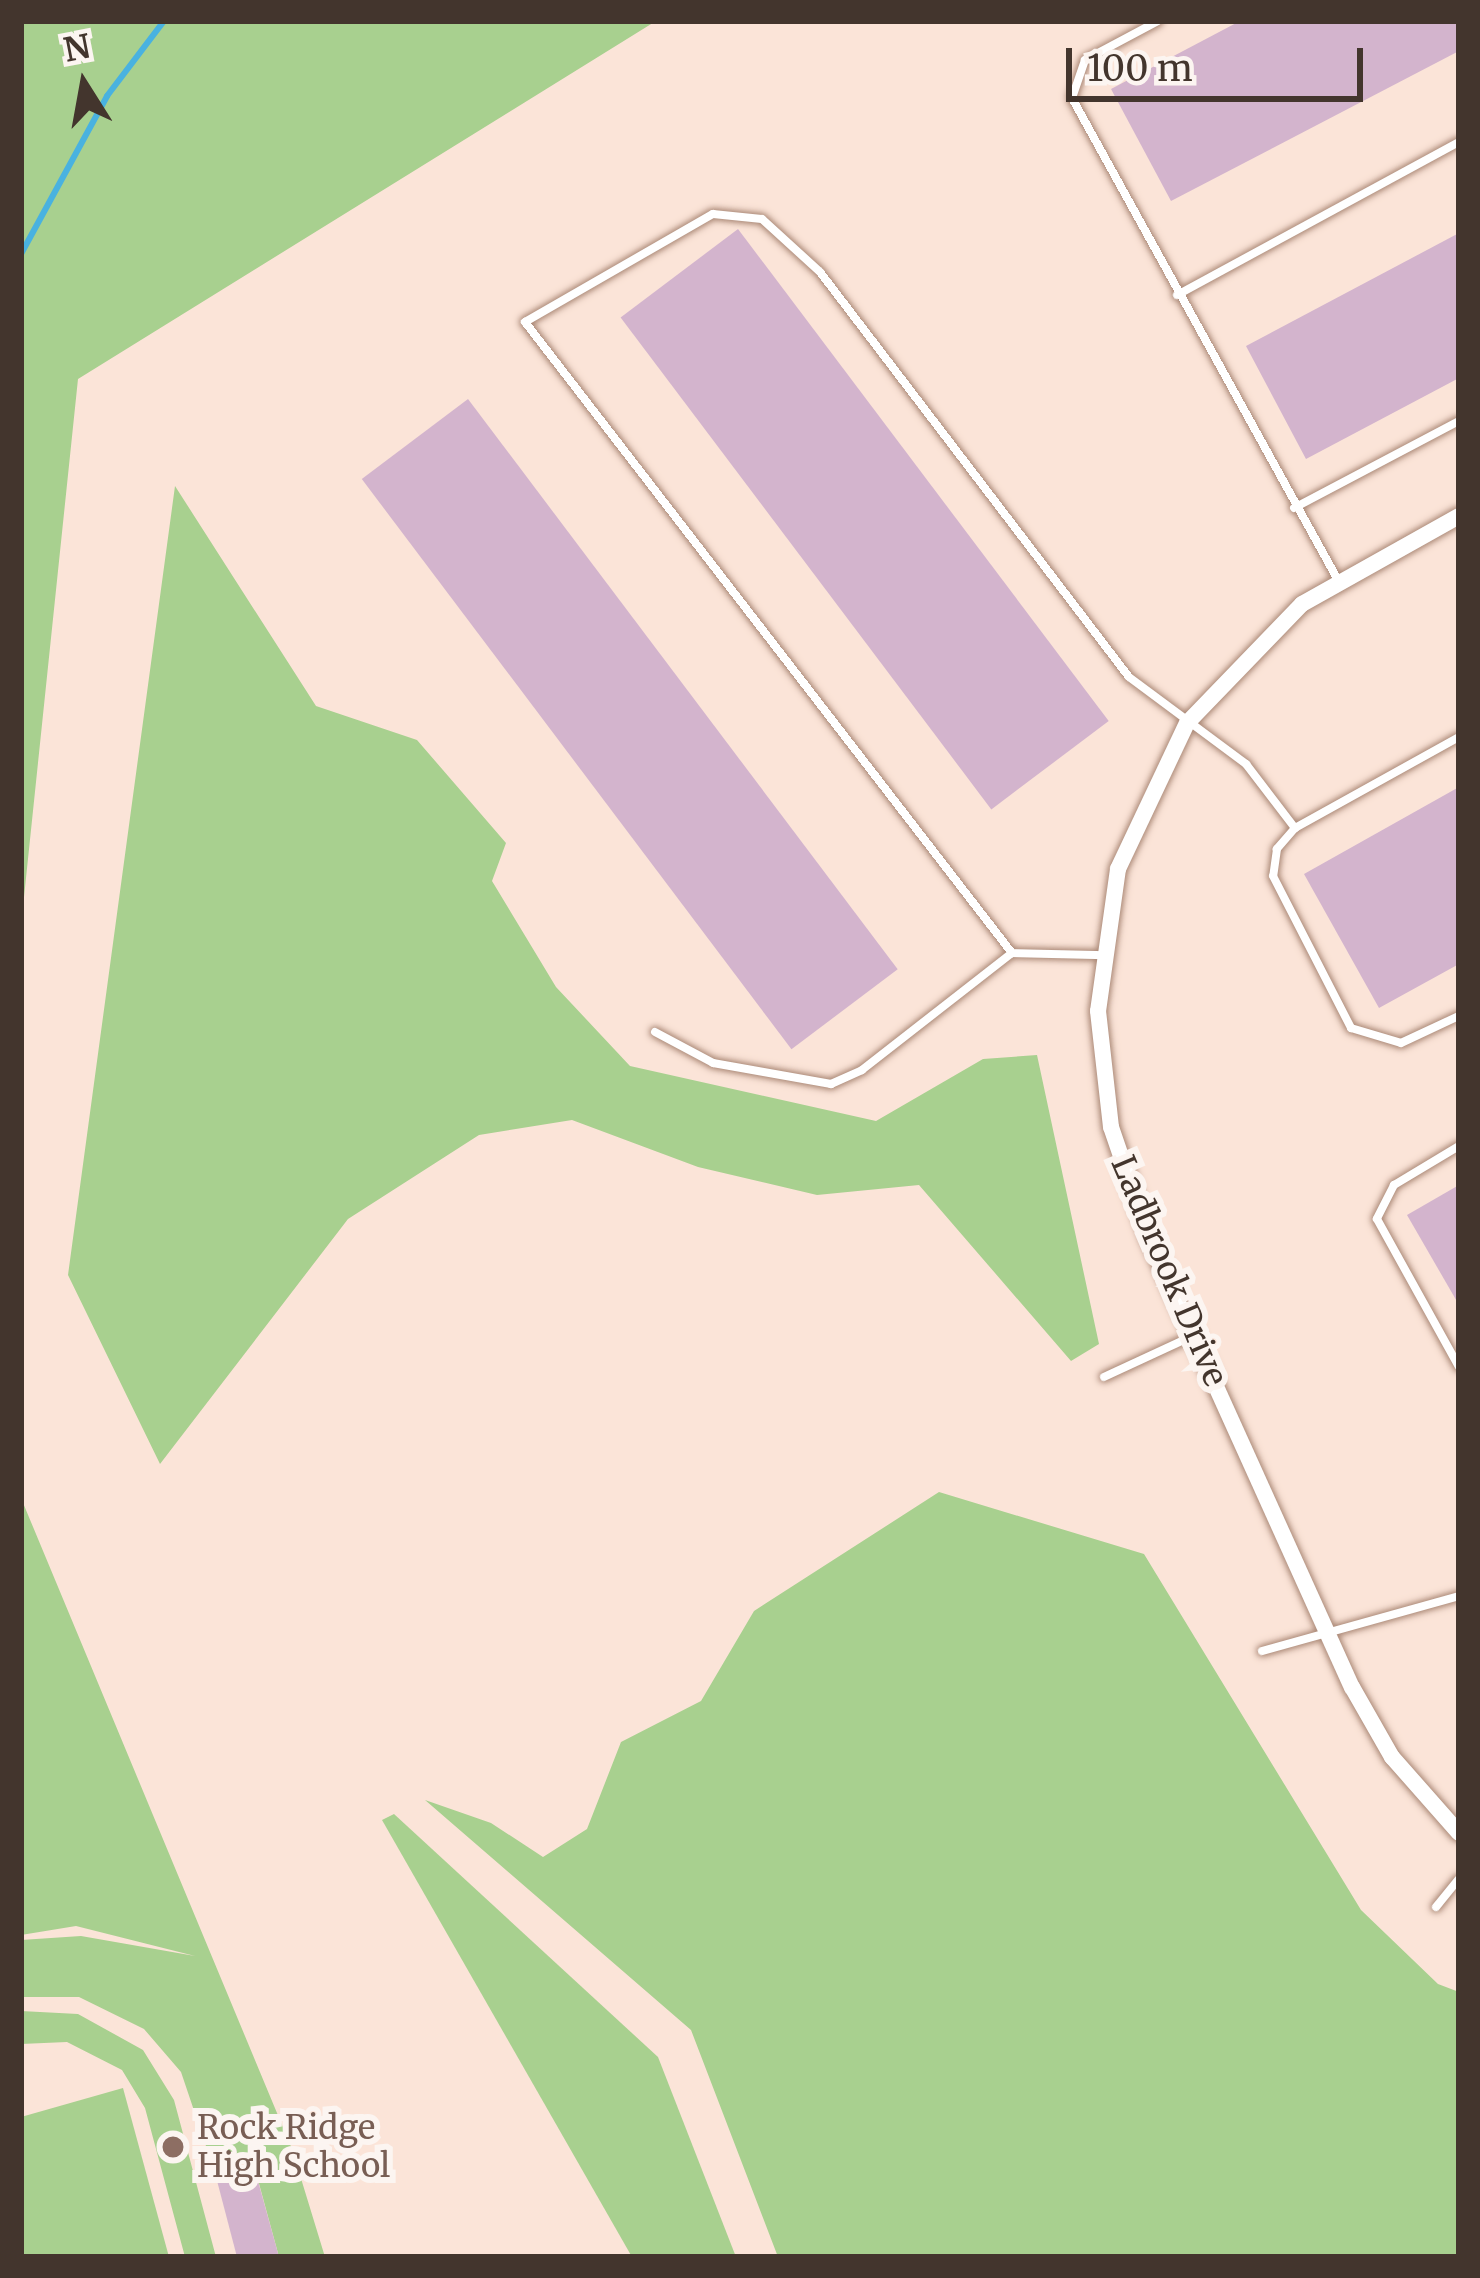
<!DOCTYPE html>
<html>
<head>
<meta charset="utf-8">
<style>
  body { margin:0 }
  #map { position:relative; width:1480px; height:2278px; overflow:hidden; background:#fbe4d8; font-family:Merriweather,serif }
  div>[style] { position:absolute }
  [style*='--x'] { left:calc(var(--x)*1px); top:calc(var(--y)*1px); width:calc(var(--w)*1px); rotate:calc(var(--a)*1deg) }
  .green>* { inset:0; background:#a8d08f }
  .stream>* { height:6px; margin:-3px; padding:0 3px; transform-origin:3px; border-radius:3px; background:#49b2e0 }
  .building>* { inset:0; background:#d3b4cd; transform-origin:0 0 }
  .roads { filter:drop-shadow(0 0 3px #ab8977) drop-shadow(0 0 3px #ab8977) }
  .service>* { height:8px; margin:-4px; padding:0 4px; transform-origin:4px; border-radius:4px; background:#fff }
  .minor>* { height:16px; margin:-8px; padding:0 8px; transform-origin:8px; border-radius:8px; background:#fff }
  .dots>* { width:33px; height:33px; translate:-50% -50%; box-sizing:border-box; border:6px solid #fcf5f1; border-radius:50% }
  span { translate:-50% -50%; white-space:nowrap; text-align:center; line-height:1.15; -webkit-text-stroke:12px #fcf5f1; paint-order:stroke }
  .street-label { font-size:33px; color:#43352d }
  .education-label { font-size:33px; color:#785e54 }
  .left { translate:0 -50%; text-align:left }
  .frame { position:absolute; inset:0; border:24px solid #43352d; pointer-events:none }
  .north { position:absolute; left:24px; top:24px; width:120px; height:120px; -webkit-text-stroke:9px #fcf5f1; paint-order:stroke; rotate:349deg; font-size:33px; font-weight:700; line-height:48px; text-align:center; color:#43352d }
  .north::after { content:''; display:block; margin:auto; width:42px; height:54px; background:#43352d; clip-path:polygon(50% 0,100% 100%,50% 72%,0 100%) }
  .scale { position:absolute; left:1066px; top:48px; width:297px; height:54px; box-sizing:border-box; border:6px solid #43352d; border-top:0; padding-left:15px; font-size:36px; line-height:42px; white-space:nowrap; color:#43352d; -webkit-text-stroke:9px #fcf5f1; paint-order:stroke }
</style>
</head>
<body>
<div id="map">
  <div class="green">
    <i style="clip-path:polygon(21px 21px,656px 21px,78px 379px,21px 926px)"></i>
    <i style="clip-path:polygon(175px 486px,316px 706px,417px 740px,506px 843px,492px 881px,556px 987px,630px 1066px,876px 1121px,983px 1059px,1037px 1055px,1099px 1344px,1071px 1361px,919px 1185px,817px 1195px,698px 1167px,572px 1120px,479px 1135px,348px 1219px,160px 1464px,68px 1275px)"></i>
    <i style="clip-path:polygon(939px 1492px,1144px 1554px,1361px 1910px,1438px 1984px,1459px 1992px,1459px 2257px,778px 2257px,691px 2030px,425px 1800px,491px 1823px,543px 1857px,587px 1829px,621px 1742px,701px 1701px,754px 1611px)"></i>
    <i style="clip-path:polygon(21px 1498px,292px 2149px,325px 2257px,279px 2257px,252px 2158px,208px 2152px,181px 2072px,144px 2029px,79px 1997px,21px 1997px,21px 1940px,81px 1936px,195px 1956px,76px 1926px,21px 1935px)"></i>
    <i style="clip-path:polygon(394px 1814px,658px 2057px,736px 2257px,632px 2257px,382px 1820px)"></i>
    <i style="clip-path:polygon(21px 2011px,78px 2014px,143px 2050px,174px 2100px,216px 2257px,185px 2257px,145px 2108px,122px 2070px,67px 2042px,21px 2044px)"></i>
    <i style="clip-path:polygon(123px 2088px,169px 2257px,21px 2257px,21px 2117px)"></i>
  </div>
  <div class="stream">
    <i style="--x:21;--y:254;--w:180;--a:-61.4"></i>
    <i style="--x:107;--y:96;--w:94;--a:-52.8"></i>
  </div>
  <div class="building">
    <i style="clip-path:polygon(1240px 21px,1459px 21px,1459px 51px,1171px 201px,1111px 89px)"></i>
    <i style="left:738px;top:229px;width:616px;height:147px;rotate:53deg"></i>
    <i style="clip-path:polygon(1459px 233px,1459px 378px,1306px 459px,1246px 346px)"></i>
    <i style="left:468px;top:399px;width:714px;height:133px;rotate:53deg"></i>
    <i style="clip-path:polygon(1459px 787px,1459px 964px,1379px 1008px,1304px 874px)"></i>
    <i style="clip-path:polygon(1459px 1185px,1459px 1305px,1407px 1215px)"></i>
    <i style="clip-path:polygon(253px 2163px,279px 2257px,237px 2257px,215px 2173px)"></i>
  </div>
  <div class="roads">
    <div class="service">
      <i style="--x:1158;--y:21;--w:83;--a:151.9"></i>
      <i style="--x:1085;--y:60;--w:40;--a:108.9"></i>
      <i style="--x:1072;--y:98;--w:551;--a:61.11"></i>
      <i style="--x:1177;--y:295;--w:321;--a:-28.5"></i>
      <i style="--x:1294;--y:508;--w:187;--a:-27.8"></i>
      <i style="--x:1459;--y:737;--w:188;--a:151"></i>
      <i style="--x:1295;--y:828;--w:28;--a:131"></i>
      <i style="--x:1277;--y:849;--w:27;--a:98"></i>
      <i style="--x:1273;--y:876;--w:171;--a:62.8"></i>
      <i style="--x:1351;--y:1028;--w:52;--a:16.7"></i>
      <i style="--x:1401;--y:1043;--w:64;--a:-25"></i>
      <i style="--x:1012;--y:953;--w:797;--a:-127.66"></i>
      <i style="--x:525;--y:322;--w:217;--a:-29.9"></i>
      <i style="--x:713;--y:214;--w:49;--a:5.8"></i>
      <i style="--x:762;--y:219;--w:79;--a:42.4"></i>
      <i style="--x:820;--y:272;--w:509;--a:52.66"></i>
      <i style="--x:1129;--y:677;--w:146;--a:36.6"></i>
      <i style="--x:1246;--y:764;--w:81;--a:52.6"></i>
      <i style="--x:655;--y:1032;--w:66;--a:28.1"></i>
      <i style="--x:713;--y:1063;--w:120;--a:10.1"></i>
      <i style="--x:831;--y:1084;--w:34;--a:-24"></i>
      <i style="--x:862;--y:1070;--w:190;--a:-38"></i>
      <i style="--x:1012;--y:953;--w:90;--a:1.3"></i>
      <i style="--x:1459;--y:1146;--w:76;--a:149"></i>
      <i style="--x:1394;--y:1185;--w:38;--a:117"></i>
      <i style="--x:1377;--y:1219;--w:169;--a:61"></i>
      <i style="--x:1104;--y:1377;--w:95;--a:-24.9"></i>
      <i style="--x:1262;--y:1651;--w:205;--a:-15.6"></i>
      <i style="--x:1436;--y:1907;--w:36;--a:-51"></i>
    </div>
    <div class="minor">
      <i style="--x:1459;--y:516;--w:180;--a:150.7"></i>
      <i style="--x:1302;--y:604;--w:165;--a:134"></i>
      <i style="--x:1187;--y:723;--w:161;--a:115.3"></i>
      <i style="--x:1118;--y:869;--w:143;--a:98"></i>
      <i style="--x:1098;--y:1011;--w:117;--a:83.6"></i>
      <i style="--x:1111;--y:1127;--w:117;--a:71.1"></i>
      <i style="--x:1149;--y:1238;--w:493;--a:65.7"></i>
      <i style="--x:1352;--y:1687;--w:81;--a:60.3"></i>
      <i style="--x:1392;--y:1757;--w:101;--a:48.6"></i>
    </div>
  </div>
  <div class="dots">
    <i style="left:173px;top:2147px;background:#8d6e63"></i>
  </div>
  <div class="street-label">
    <span style="left:1169px;top:1271px;rotate:67deg">Ladbrook Drive</span>
  </div>
  <div class="education-label">
    <span class="left" style="left:197px;top:2147px">Rock Ridge<br>High School</span>
  </div>
  <div class="frame"></div>
  <div class="north">N</div>
  <div class="scale">100 m</div>
</div>
</body>
</html>
